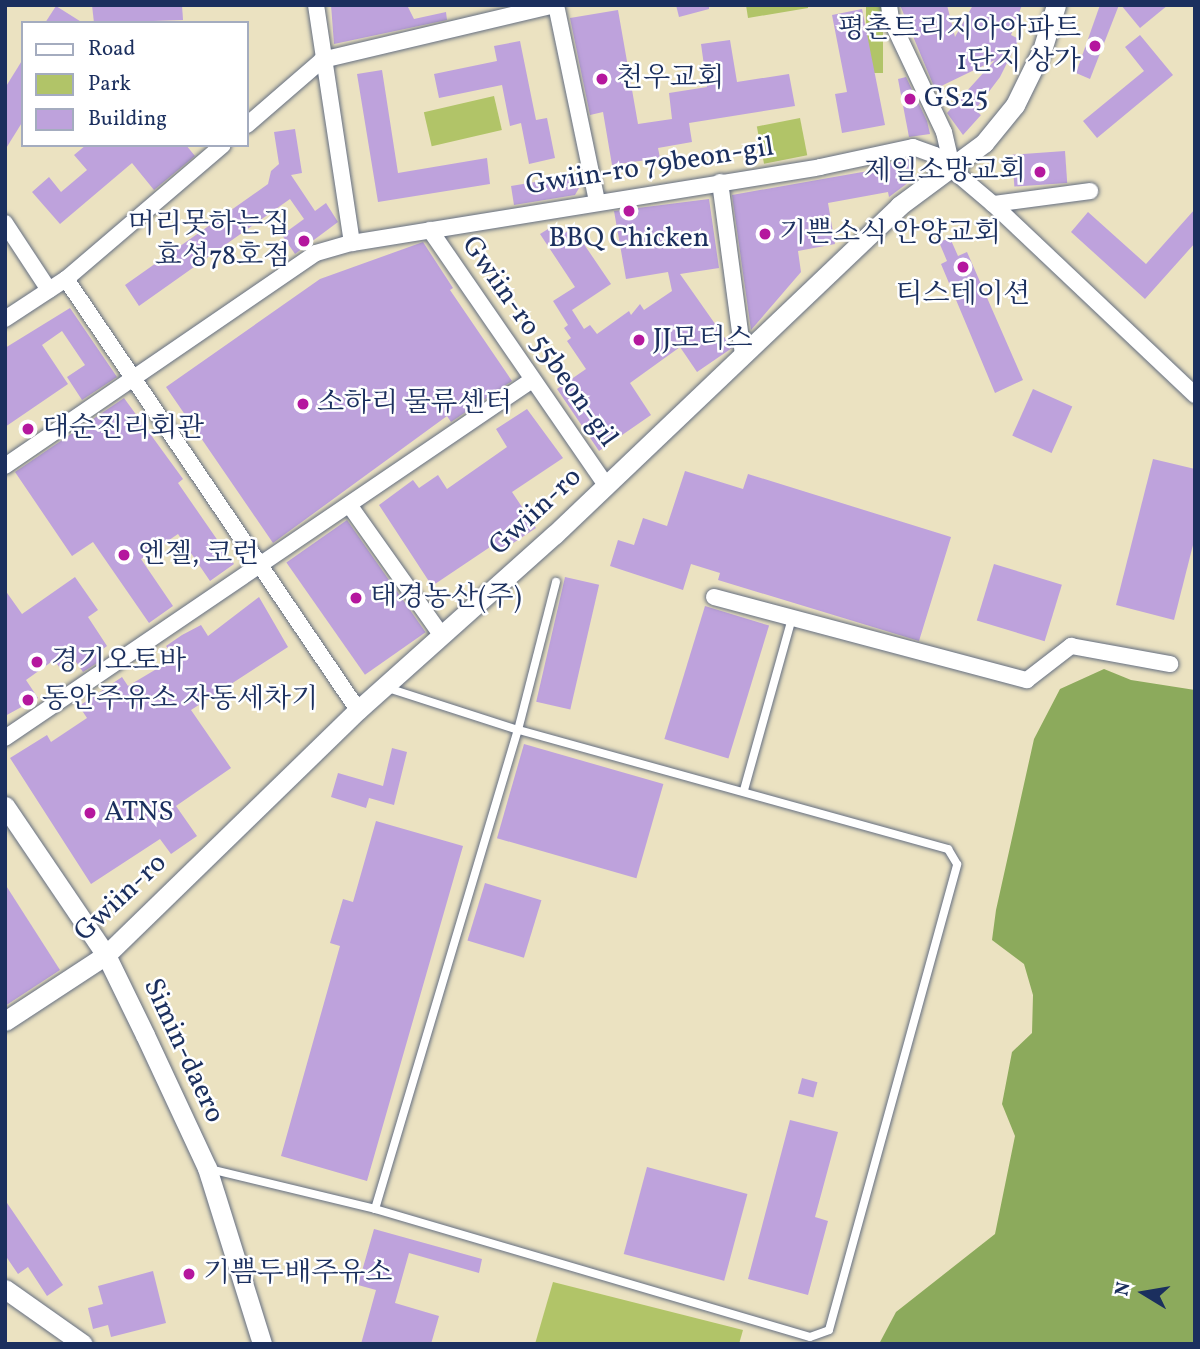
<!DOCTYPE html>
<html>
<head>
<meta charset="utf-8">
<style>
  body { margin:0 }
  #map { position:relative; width:1200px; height:1349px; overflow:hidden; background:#ebe2c1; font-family:Vollkorn,"Noto Serif KR",serif }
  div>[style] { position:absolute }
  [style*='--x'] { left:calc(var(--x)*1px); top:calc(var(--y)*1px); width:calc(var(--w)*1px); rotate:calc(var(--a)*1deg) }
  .green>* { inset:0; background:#b1c468; transform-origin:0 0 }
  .forest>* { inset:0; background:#8caa5c }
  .building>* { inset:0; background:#bea2dc; transform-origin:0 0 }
  .roads { filter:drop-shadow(0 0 2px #646e81) drop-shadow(0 0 2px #646e81) }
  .service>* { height:8px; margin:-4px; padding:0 4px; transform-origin:4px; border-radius:4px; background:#fff }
  .minor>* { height:16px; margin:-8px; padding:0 8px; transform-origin:8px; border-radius:8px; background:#fff }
  .tertiary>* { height:19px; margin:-9.5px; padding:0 9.5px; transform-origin:9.5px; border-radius:9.5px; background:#fff }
  .dots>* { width:19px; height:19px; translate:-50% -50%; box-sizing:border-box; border:4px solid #fff; border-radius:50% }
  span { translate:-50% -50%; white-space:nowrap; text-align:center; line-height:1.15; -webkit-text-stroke:5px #fff; paint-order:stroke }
  .poi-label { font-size:28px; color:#1b2f5e }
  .right { translate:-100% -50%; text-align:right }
  .left { translate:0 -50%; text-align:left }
  .street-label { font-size:28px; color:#1b2f5e }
  .frame { position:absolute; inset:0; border:7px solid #1b2f5e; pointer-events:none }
  .legend { position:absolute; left:21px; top:21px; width:228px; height:126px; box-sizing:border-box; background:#fff; border:2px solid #a4acbf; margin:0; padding:9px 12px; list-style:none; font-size:21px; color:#1b2f5e }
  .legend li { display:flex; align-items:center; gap:14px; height:35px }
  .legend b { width:35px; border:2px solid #a4acbf }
  .north { position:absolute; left:1109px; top:1258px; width:70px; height:70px; -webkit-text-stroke:5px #fff; paint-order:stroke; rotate:281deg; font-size:19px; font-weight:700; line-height:28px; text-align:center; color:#1b2f5e }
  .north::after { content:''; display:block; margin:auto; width:24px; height:32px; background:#1b2f5e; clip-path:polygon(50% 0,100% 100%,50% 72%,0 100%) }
</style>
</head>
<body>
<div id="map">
  <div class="green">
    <i style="clip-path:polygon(746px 5px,808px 5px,808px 8px,748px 18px)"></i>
    <i style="left:866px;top:5px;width:17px;height:68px"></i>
    <i style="left:494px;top:96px;width:35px;height:72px;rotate:77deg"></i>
    <i style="left:800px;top:118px;width:38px;height:44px;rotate:79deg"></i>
    <i style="clip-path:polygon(553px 1282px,743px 1330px,739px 1344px,535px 1344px)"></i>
  </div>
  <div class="forest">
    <i style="clip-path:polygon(1104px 669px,1131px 680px,1195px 690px,1195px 1344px,879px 1344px,896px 1312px,995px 1234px,1015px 1136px,1002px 1104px,1012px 1052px,1032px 1033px,1033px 995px,1024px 964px,992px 940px,996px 910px,1034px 739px,1060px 689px)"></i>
  </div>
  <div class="building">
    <i style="clip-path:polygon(92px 5px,182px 5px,183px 20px,94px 23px)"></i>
    <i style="clip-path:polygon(331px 5px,407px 5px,414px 19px,446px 12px,447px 20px,334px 44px)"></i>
    <i style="clip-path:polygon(676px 5px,709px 5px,709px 9px,679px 17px)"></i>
    <i style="clip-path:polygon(900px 5px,947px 5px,955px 37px,973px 5px,1022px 5px,1011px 35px,1019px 39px,1000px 77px,975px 110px,981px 115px,963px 135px,947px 113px,995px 60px,935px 89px)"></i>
    <i style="clip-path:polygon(1100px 5px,1119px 5px,1090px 79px,1076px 73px)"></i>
    <i style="clip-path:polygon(1121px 5px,1168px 5px,1140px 28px)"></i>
    <i style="clip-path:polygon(56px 6px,83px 23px,45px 23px)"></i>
    <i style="clip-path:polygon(862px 9px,885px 125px,842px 133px,835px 94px,847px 92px,832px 15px)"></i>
    <i style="clip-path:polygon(618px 10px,638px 124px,672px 119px,669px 93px,707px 87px,701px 44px,730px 40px,737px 82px,789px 74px,795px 106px,689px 123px,692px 142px,658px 148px,660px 158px,612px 165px,603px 112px,590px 115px,570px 18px)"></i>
    <i style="clip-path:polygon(1140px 35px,1173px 75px,1097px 138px,1083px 121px,1144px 71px,1125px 47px)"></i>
    <i style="clip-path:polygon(520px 41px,536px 120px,547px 118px,555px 158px,529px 164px,521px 123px,510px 126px,502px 85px,439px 98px,434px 74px,497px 61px,494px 46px)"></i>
    <i style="clip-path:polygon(23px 59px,23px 121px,5px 150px,5px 88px)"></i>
    <i style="clip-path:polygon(382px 70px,398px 173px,487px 158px,490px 184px,378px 202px,357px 74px)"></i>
    <i style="clip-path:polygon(906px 77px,927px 121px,930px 134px,909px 137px,898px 79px)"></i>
    <i style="clip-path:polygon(295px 129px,302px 173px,291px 175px,315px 211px,326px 203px,338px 222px,295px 254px,282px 235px,304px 219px,290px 199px,139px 306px,125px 285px,268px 184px,271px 171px,279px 164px,274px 132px)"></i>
    <i style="clip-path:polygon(86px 145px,186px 145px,195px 156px,154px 190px,132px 163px,60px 224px,32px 192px,49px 177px,61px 192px,87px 170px,74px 155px)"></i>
    <i style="left:1065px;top:151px;width:32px;height:53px;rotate:86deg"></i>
    <i style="clip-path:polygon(910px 159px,913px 179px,889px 197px,888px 192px,828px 203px,835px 244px,798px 251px,801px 272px,751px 330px,732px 195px,885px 168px,885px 164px)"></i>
    <i style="clip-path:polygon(577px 175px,579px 188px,575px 195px,514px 205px,511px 186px)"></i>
    <i style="clip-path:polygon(709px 199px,719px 268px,680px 274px,732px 348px,697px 372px,680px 347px,630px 383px,651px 415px,599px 451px,557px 389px,586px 369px,567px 341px,571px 338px,564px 328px,568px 325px,553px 301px,575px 287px,540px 234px,553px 226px,560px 236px,573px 228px,611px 284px,572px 310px,584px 329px,590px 325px,597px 334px,629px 311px,631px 315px,640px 304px,644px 310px,672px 291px,668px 272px,626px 279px,614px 211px)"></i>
    <i style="clip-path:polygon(1195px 209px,1195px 243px,1145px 299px,1071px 232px,1088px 212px,1146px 264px)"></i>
    <i style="clip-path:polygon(950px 238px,958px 256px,967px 252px,1023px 380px,995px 393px,941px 264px,947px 261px,939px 242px)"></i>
    <i style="clip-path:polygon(423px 242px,453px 288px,450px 290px,512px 381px,451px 422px,447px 416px,273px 543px,166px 387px,320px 279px)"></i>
    <i style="clip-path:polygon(70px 308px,117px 377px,82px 400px,67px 377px,85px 365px,62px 331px,42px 345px,68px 384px,5px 427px,5px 348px)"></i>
    <i style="left:1033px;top:389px;width:43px;height:51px;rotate:24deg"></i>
    <i style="clip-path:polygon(124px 398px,183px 479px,178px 483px,234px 564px,210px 581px,178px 534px,141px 559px,173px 606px,149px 623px,93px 542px,72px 556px,15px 472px)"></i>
    <i style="clip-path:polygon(527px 409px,563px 458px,512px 492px,536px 528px,501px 551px,496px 543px,432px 586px,379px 505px,413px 480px,419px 488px,438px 475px,447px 489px,507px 447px,496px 429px)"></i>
    <i style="clip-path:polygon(1153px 459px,1195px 469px,1195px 537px,1174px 620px,1116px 605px)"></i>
    <i style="clip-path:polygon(685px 471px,743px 489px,748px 474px,951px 537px,919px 641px,718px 580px,720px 573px,691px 564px,683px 590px,610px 566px,618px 540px,634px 545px,643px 518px,667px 526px)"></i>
    <i style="left:347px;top:520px;width:137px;height:74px;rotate:55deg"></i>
    <i style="left:994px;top:564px;width:71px;height:59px;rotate:17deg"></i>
    <i style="clip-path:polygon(75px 577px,98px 610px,88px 617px,107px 646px,96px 654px,100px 661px,83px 672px,74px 659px,60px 668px,54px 660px,26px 680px,38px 698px,5px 716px,5px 590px,22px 614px)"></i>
    <i style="left:565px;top:577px;width:35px;height:128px;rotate:13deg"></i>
    <i style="clip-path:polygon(259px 597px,288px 647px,191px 710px,231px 768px,176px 806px,197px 836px,171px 854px,160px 839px,91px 884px,10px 758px,47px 735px,51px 742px,87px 718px,79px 706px,122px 677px,128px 686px,175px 658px,166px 646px,182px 635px,201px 625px,208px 636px)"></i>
    <i style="left:705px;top:606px;width:67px;height:139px;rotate:17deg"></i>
    <i style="left:524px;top:744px;width:145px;height:98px;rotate:16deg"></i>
    <i style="clip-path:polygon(392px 748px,407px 752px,394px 805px,369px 798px,366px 808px,331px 797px,338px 773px,383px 786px)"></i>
    <i style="clip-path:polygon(376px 821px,463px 846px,367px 1181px,281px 1156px,340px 946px,330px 943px,343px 899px,353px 902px)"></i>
    <i style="left:485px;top:883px;width:59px;height:60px;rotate:17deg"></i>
    <i style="clip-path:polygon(5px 884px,60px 970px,5px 1006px)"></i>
    <i style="left:802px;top:1078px;width:16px;height:16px;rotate:15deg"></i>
    <i style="clip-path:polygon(790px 1120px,838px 1132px,815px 1217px,828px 1221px,808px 1295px,748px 1279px)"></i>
    <i style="left:647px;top:1167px;width:104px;height:90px;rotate:15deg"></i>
    <i style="clip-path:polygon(5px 1200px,63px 1285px,47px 1296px,28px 1267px,18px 1274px,5px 1255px)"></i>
    <i style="clip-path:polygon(374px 1229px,482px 1259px,479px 1273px,409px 1253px,395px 1303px,439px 1316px,431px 1344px,361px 1344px,376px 1290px,358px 1285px)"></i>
    <i style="clip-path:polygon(153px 1271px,166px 1323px,111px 1337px,108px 1325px,93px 1329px,88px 1308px,103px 1304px,98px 1286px)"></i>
  </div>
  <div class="roads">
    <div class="service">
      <i style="--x:744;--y:790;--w:179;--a:-74.4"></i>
      <i style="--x:210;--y:1169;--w:170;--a:13.6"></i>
      <i style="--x:375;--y:1209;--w:453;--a:16.4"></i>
      <i style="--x:810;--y:1337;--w:20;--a:-20"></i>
      <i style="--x:829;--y:1330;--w:483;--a:-74.6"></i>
      <i style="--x:957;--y:864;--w:17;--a:-121"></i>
      <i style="--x:948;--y:849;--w:446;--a:-164.5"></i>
      <i style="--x:518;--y:730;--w:140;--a:-162.1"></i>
      <i style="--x:375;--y:1209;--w:500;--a:-73.4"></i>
      <i style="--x:518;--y:730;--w:153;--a:-75.6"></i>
    </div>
    <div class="minor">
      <i style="--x:316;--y:5;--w:241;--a:81.4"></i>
      <i style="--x:556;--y:5;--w:201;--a:78.2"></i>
      <i style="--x:889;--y:5;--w:15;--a:82"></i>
      <i style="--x:891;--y:20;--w:124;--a:64.7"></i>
      <i style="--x:944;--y:132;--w:37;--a:77"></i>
      <i style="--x:247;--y:125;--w:99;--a:-40.9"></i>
      <i style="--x:322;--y:60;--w:238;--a:-13.3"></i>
      <i style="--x:720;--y:182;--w:174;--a:82.4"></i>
      <i style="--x:993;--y:204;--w:98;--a:-7.6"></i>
      <i style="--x:5;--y:223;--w:80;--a:56.7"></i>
      <i style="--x:430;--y:230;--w:308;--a:55.4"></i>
      <i style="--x:66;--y:279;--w:521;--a:55.88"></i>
      <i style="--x:5;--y:319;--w:73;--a:-33.3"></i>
      <i style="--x:66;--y:279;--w:206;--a:-40.5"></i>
      <i style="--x:5;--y:466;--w:377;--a:-34.4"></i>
      <i style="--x:316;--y:253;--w:37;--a:-16"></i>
      <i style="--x:352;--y:243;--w:474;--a:-9.2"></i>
      <i style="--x:820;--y:167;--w:95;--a:-12.1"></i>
      <i style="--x:913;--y:147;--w:23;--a:20"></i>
      <i style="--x:935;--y:155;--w:76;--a:40.2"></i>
      <i style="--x:993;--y:204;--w:278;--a:43.4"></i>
      <i style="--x:350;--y:506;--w:159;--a:54.7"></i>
      <i style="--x:714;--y:597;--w:324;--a:14.9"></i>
      <i style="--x:1027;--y:680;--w:56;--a:-37.7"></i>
      <i style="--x:1071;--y:646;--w:101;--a:10.3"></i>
      <i style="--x:5;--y:738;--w:637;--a:-34.19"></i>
    </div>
    <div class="tertiary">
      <i style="--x:5;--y:806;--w:180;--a:55.9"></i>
      <i style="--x:106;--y:955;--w:89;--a:64"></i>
      <i style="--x:145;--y:1035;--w:147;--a:65"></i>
      <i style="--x:207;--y:1168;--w:184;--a:72.6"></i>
      <i style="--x:5;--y:1021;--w:121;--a:-33.2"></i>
      <i style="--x:106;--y:955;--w:351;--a:-44.2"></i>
      <i style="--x:358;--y:710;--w:263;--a:-41.8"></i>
      <i style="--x:554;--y:535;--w:477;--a:-43.6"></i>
      <i style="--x:899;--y:206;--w:106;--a:-36.5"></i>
      <i style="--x:984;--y:143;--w:49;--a:-50.8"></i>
      <i style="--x:1015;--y:105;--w:61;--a:-63.9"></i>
      <i style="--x:1042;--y:50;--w:47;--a:-72.7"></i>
      <i style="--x:5;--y:1289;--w:95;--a:35.2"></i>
    </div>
  </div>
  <div class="dots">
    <i style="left:1095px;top:46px;background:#b5179e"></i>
    <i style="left:602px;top:79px;background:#b5179e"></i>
    <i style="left:910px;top:99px;background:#b5179e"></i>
    <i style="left:1040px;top:172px;background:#b5179e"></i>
    <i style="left:629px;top:211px;background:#b5179e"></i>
    <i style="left:765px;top:234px;background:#b5179e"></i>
    <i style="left:304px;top:241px;background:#b5179e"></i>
    <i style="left:963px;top:267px;background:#b5179e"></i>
    <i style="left:639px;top:340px;background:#b5179e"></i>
    <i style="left:303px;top:404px;background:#b5179e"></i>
    <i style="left:28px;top:429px;background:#b5179e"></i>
    <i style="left:124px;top:555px;background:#b5179e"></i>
    <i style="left:356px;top:598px;background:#b5179e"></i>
    <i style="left:37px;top:662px;background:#b5179e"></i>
    <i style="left:28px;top:700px;background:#b5179e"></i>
    <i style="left:90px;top:813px;background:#b5179e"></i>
    <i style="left:189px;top:1274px;background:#b5179e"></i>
  </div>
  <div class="poi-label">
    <span class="right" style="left:1081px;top:46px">평촌트리지아아파트<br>1단지 상가</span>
    <span class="left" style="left:616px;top:79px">천우교회</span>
    <span class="left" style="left:924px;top:99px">GS25</span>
    <span class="right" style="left:1026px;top:172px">제일소망교회</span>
    <span class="right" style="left:290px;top:241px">머리못하는집<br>효성78호점</span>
    <span class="left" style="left:779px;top:234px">기쁜소식 안양교회</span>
    <span style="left:629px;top:239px">BBQ Chicken</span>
    <span style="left:963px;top:295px">티스테이션</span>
    <span class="left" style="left:653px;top:340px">JJ모터스</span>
    <span class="left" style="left:317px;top:404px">소하리 물류센터</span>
    <span class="left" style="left:42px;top:429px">대순진리회관</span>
    <span class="left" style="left:138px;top:555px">엔젤, 코런</span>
    <span class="left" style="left:370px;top:598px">태경농산(주)</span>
    <span class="left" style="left:51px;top:662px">경기오토바</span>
    <span class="left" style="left:42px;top:700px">동안주유소 자동세차기</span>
    <span class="left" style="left:104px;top:813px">ATNS</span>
    <span class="left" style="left:203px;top:1274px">기쁨두배주유소</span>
  </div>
  <div class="street-label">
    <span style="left:650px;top:167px;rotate:-9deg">Gwiin-ro 79beon-gil</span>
    <span style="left:539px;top:342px;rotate:55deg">Gwiin-ro 55beon-gil</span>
    <span style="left:536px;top:512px;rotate:-43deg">Gwiin-ro</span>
    <span style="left:121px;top:898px;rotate:-43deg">Gwiin-ro</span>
    <span style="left:183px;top:1051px;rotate:65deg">Simin-daero</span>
  </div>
  <div class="frame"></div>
  <ul class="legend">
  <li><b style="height:9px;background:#fff"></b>Road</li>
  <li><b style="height:19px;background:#b1c468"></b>Park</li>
  <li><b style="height:19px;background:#bea2dc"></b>Building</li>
  </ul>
  <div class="north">N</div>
</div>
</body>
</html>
